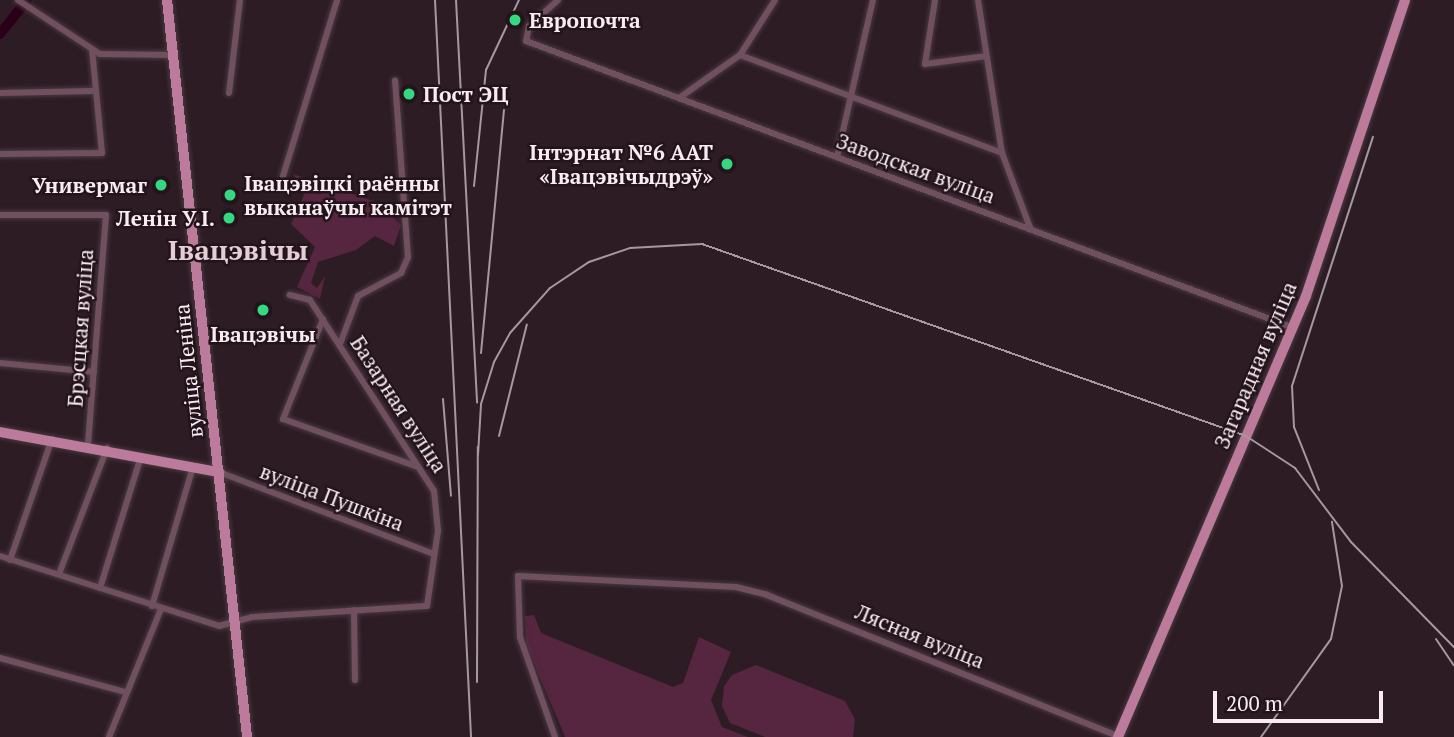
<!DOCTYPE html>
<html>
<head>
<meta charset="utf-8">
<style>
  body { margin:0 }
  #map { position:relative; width:1454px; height:737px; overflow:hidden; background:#2d1c24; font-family:"PT Serif",serif }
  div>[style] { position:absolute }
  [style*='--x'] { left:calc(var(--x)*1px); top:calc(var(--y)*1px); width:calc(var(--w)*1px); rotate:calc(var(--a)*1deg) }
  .green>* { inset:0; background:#56253f }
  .river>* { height:10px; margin:-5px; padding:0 5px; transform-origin:5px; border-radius:5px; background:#2a0018 }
  .roads { filter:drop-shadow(0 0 2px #493941) drop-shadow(0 0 2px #493941) }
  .street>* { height:6px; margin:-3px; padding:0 3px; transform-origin:3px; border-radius:3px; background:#704f5f }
  .primary>* { height:10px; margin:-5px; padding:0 5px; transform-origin:5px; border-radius:5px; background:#bd7b9c }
  .rail>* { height:2px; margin:-1px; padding:0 1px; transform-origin:1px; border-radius:1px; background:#a6989f }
  .dots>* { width:19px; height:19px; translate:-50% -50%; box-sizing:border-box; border:4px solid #23131b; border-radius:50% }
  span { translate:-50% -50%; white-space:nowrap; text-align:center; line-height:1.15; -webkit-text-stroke:5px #23131b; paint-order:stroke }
  .poi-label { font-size:21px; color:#f8ecf1; font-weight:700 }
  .left { translate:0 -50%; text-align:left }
  .right { translate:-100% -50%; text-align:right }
  .street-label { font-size:21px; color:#f8ecf1 }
  .district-label { font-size:28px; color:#e4cdd7; font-weight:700 }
  .scale { position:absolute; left:1213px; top:691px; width:170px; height:32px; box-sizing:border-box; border:4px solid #f8ecf1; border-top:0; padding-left:9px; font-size:21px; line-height:24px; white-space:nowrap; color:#f8ecf1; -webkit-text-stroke:5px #23131b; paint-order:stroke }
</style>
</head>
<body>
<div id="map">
  <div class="green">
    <i style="clip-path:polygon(293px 174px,379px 203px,401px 225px,394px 246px,375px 236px,356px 250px,318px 262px,311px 283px,317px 288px,325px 276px,320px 299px,297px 287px,315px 247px,291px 224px,304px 195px)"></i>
    <i style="clip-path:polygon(534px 615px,541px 633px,673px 687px,683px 683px,699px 637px,731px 652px,711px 700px,722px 727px,748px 737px,565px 737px,526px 644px,525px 616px)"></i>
    <i style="clip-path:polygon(756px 665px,845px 701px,855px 719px,853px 737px,765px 737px,730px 723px,722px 706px,724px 686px,732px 675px)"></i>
  </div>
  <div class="river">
    <i style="--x:0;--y:34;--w:43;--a:-51.5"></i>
  </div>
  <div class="roads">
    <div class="street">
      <i style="--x:18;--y:0;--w:98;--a:33.4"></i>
      <i style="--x:100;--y:54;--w:74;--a:0.8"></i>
      <i style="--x:558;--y:0;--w:39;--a:138"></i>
      <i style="--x:529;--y:26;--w:15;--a:101"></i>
      <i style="--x:526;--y:41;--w:820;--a:20.49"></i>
      <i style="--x:935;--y:0;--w:65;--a:98.9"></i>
      <i style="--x:925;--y:64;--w:62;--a:-7.5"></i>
      <i style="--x:978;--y:0;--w:155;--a:81.1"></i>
      <i style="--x:1002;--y:153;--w:82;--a:69.4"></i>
      <i style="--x:740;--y:55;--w:280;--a:20.5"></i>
      <i style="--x:0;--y:93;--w:92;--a:-1.2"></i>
      <i style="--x:229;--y:93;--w:94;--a:-83.3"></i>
      <i style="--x:679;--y:98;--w:75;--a:-35.2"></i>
      <i style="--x:740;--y:55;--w:65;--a:-57.5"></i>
      <i style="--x:0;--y:154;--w:102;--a:-0.6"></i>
      <i style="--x:102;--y:153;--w:103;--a:-95.5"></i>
      <i style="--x:837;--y:157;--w:161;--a:-77.1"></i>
      <i style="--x:283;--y:176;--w:184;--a:-72.9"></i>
      <i style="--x:0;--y:215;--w:106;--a:0"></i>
      <i style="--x:106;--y:215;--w:230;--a:94.5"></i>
      <i style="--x:323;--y:319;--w:108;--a:111.8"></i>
      <i style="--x:283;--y:419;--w:141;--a:19.5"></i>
      <i style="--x:340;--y:344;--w:51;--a:-69.4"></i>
      <i style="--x:358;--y:296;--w:49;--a:-28.1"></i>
      <i style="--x:401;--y:273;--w:17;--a:-66"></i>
      <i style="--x:408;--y:257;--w:177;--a:-94.2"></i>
      <i style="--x:0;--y:363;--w:94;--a:5.5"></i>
      <i style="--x:219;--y:472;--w:230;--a:20.9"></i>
      <i style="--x:0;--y:556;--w:230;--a:17.7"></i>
      <i style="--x:219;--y:626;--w:34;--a:-15"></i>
      <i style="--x:252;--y:617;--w:175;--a:-3.6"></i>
      <i style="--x:427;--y:606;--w:76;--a:-81.7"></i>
      <i style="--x:438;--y:531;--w:40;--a:-95.7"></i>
      <i style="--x:434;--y:491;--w:228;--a:-123"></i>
      <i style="--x:310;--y:300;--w:21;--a:-166"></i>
      <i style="--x:10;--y:560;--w:128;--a:-70.9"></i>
      <i style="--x:59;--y:574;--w:135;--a:-69.1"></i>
      <i style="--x:100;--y:588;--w:138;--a:-72.7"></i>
      <i style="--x:152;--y:606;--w:145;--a:-73.6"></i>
      <i style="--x:354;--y:610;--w:70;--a:89.2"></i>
      <i style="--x:0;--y:658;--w:130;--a:15.2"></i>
      <i style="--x:109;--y:737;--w:138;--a:-67.9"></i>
      <i style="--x:555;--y:737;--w:106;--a:-109.3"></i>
      <i style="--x:520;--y:637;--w:61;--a:-91.9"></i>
      <i style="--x:518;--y:576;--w:218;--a:2.9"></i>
      <i style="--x:736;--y:587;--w:32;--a:14"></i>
      <i style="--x:767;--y:595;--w:378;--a:21.9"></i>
    </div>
    <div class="primary">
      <i style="--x:167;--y:0;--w:741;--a:83.8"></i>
      <i style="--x:0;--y:432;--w:223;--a:10.4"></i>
      <i style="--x:1118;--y:737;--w:479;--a:-66.9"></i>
      <i style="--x:1306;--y:296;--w:312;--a:-71.5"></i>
    </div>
  </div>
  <div class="rail">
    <i style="--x:435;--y:0;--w:738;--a:87.2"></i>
    <i style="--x:456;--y:0;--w:403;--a:87"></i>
    <i style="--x:474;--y:186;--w:117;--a:-84.1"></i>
    <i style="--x:486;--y:70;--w:77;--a:-64.8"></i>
    <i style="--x:481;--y:353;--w:244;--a:-84.6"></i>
    <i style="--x:443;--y:399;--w:97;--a:85.3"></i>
    <i style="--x:499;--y:436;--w:115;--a:-76"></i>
    <i style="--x:478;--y:455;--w:51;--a:-86.6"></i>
    <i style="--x:481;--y:404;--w:44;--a:-72.8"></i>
    <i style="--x:494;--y:362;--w:33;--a:-61"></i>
    <i style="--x:510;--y:333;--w:60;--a:-48.4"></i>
    <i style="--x:550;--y:288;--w:47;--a:-33.7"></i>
    <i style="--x:589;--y:262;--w:43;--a:-18.9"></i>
    <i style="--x:630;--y:248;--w:72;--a:-3.2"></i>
    <i style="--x:702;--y:244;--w:577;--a:19.44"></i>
    <i style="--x:1246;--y:436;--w:59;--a:33.1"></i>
    <i style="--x:1295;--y:468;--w:93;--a:52.9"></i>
    <i style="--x:1351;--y:542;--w:147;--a:45.6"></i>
    <i style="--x:1319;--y:490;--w:68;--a:-111.6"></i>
    <i style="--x:1294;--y:427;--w:41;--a:-92.8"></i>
    <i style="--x:1292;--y:386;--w:262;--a:-72"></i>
    <i style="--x:1436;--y:639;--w:32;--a:56"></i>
    <i style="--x:477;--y:682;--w:235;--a:-89.8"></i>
    <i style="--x:1261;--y:737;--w:120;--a:-54.5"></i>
    <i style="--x:1331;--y:639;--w:54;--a:-78.3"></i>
    <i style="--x:1342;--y:586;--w:65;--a:-98.9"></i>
  </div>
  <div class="dots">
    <i style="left:515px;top:20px;background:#35d881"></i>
    <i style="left:409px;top:94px;background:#35d881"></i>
    <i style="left:727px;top:164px;background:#35d881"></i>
    <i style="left:161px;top:185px;background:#35d881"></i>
    <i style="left:230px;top:195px;background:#35d881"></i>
    <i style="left:229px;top:218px;background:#35d881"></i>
    <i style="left:263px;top:310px;background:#35d881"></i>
  </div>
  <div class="poi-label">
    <span class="left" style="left:529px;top:20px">Европочта</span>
    <span class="left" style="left:423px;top:94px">Пост ЭЦ</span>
    <span class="right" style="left:713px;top:164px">Інтэрнат №6 ААТ<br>«Івацэвічыдрэў»</span>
    <span class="left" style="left:244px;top:195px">Івацэвіцкі раённы<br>выканаўчы камітэт</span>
    <span class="right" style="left:147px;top:185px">Универмаг</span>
    <span class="right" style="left:215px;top:218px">Ленін У.І.</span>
    <span style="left:263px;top:334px">Івацэвічы</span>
  </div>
  <div class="street-label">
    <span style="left:916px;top:168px;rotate:20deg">Заводская вуліца</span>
    <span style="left:80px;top:328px;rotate:-86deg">Брэсцкая вуліца</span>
    <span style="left:1255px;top:365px;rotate:-67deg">Загарадная вуліца</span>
    <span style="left:188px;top:371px;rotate:-96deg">вуліца Леніна</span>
    <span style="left:399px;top:404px;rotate:57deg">Базарная вуліца</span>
    <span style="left:332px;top:497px;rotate:21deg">вуліца Пушкіна</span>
    <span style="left:920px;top:636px;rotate:22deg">Лясная вуліца</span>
  </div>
  <div class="district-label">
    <span style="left:238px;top:250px">Івацэвічы</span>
  </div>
  <div class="scale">200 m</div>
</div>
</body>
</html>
